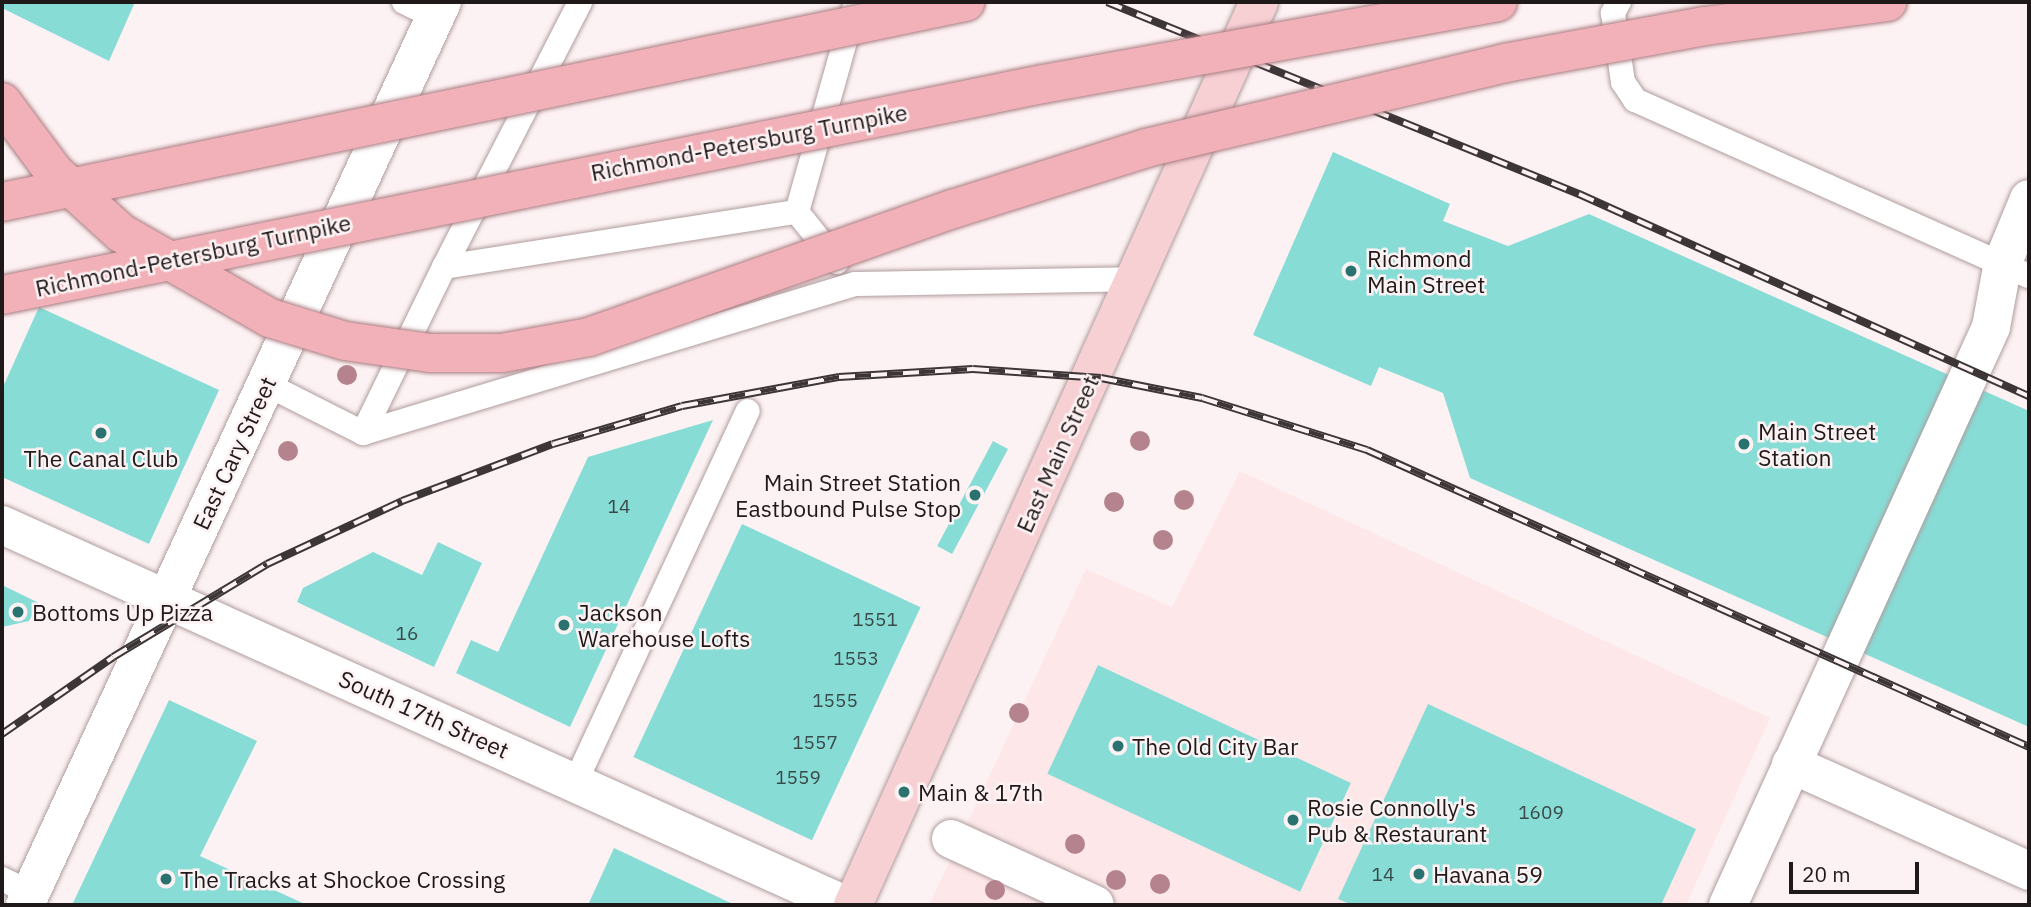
<!DOCTYPE html>
<html>
<head>
<meta charset="utf-8">
<style>
  body { margin:0 }
  #map { position:relative; width:2031px; height:907px; overflow:hidden; background:#fdf2f3; font-family:"IBM Plex Sans",sans-serif }
  div>[style] { position:absolute }
  [style*='--x'] { left:calc(var(--x)*1px); top:calc(var(--y)*1px); width:calc(var(--w)*1px); rotate:calc(var(--a)*1deg) }
  .built>* { inset:0; background:#fde7e9 }
  .building>* { inset:0; background:#88dcd6; transform-origin:0 0 }
  .roads { filter:drop-shadow(0 0 2px #af9d9e) drop-shadow(0 0 2px #af9d9e) }
  .lane>* { height:24px; margin:-12px; padding:0 12px; transform-origin:12px; border-radius:12px; background:#fff }
  .street>* { height:38px; margin:-19px; padding:0 19px; transform-origin:19px; border-radius:19px; background:#fff }
  .primary>* { height:38px; margin:-19px; padding:0 19px; transform-origin:19px; border-radius:19px; background:#f7d0d4 }
  .rail>* { height:8px; margin-top:-4px; transform-origin:0; background:repeating-linear-gradient(90deg,#fdf2f3 0 16px,#3d3637 0 32px); box-sizing:border-box; border-block:2px solid #3d3637 }
  .bridges { filter:drop-shadow(0 0 2px #a87c81) drop-shadow(0 0 2px #a87c81) }
  .highway-bridge>* { height:38px; margin:-19px; padding:0 19px; transform-origin:19px; border-radius:19px; background:#f2b1b8 }
  .trees>* { width:20px; height:20px; margin:-10px; border-radius:50%; background:#b4838d }
  .dots>* { width:19px; height:19px; translate:-50% -50%; box-sizing:border-box; border:4px solid #fdf2f3; border-radius:50% }
  span { translate:-50% -50%; white-space:nowrap; text-align:center; line-height:1.15; -webkit-text-stroke:5px #fdf2f3; paint-order:stroke }
  .number-label { font-size:19px; color:#3a4a49 }
  .number-label span { -webkit-text-stroke-width:0 }
  .street-label { font-size:23px; color:#20191a }
  .poi-label { font-size:23px; color:#20191a }
  .left { translate:0 -50%; text-align:left }
  .right { translate:-100% -50%; text-align:right }
  .frame { position:absolute; inset:0; border:4px solid #20191a; pointer-events:none }
  .scale { position:absolute; left:1789px; top:862px; width:130px; height:32px; box-sizing:border-box; border:4px solid #20191a; border-top:0; padding-left:9px; font-size:21px; line-height:24px; white-space:nowrap; color:#20191a; -webkit-text-stroke:5px #fdf2f3; paint-order:stroke }
</style>
</head>
<body>
<div id="map">
  <div class="built">
    <i style="clip-path:polygon(1240px 471px,1770px 718px,1686px 905px,929px 905px,1086px 569px,1172px 607px)"></i>
  </div>
  <div class="building">
    <i style="clip-path:polygon(2px 2px,135px 2px,109px 61px,2px 8px)"></i>
    <i style="clip-path:polygon(1333px 152px,1450px 204px,1443px 221px,1508px 246px,1589px 214px,2029px 411px,2029px 727px,1470px 478px,1443px 393px,1379px 367px,1371px 386px,1253px 335px)"></i>
    <i style="clip-path:polygon(39px 307px,219px 390px,149px 544px,2px 477px,2px 389px)"></i>
    <i style="clip-path:polygon(713px 420px,570px 727px,456px 673px,471px 640px,498px 652px,588px 457px)"></i>
    <i style="left:993px;top:441px;width:17px;height:119px;rotate:28deg"></i>
    <i style="left:742px;top:524px;width:197px;height:257px;rotate:25deg"></i>
    <i style="clip-path:polygon(438px 542px,482px 563px,434px 667px,297px 602px,303px 588px,373px 552px,422px 575px)"></i>
    <i style="clip-path:polygon(2px 585px,39px 603px,29px 621px,2px 627px)"></i>
    <i style="left:1098px;top:665px;width:279px;height:120px;rotate:25deg"></i>
    <i style="clip-path:polygon(169px 700px,257px 741px,200px 856px,307px 905px,72px 905px)"></i>
    <i style="clip-path:polygon(1428px 704px,1696px 829px,1661px 905px,1352px 905px,1338px 899px)"></i>
    <i style="clip-path:polygon(614px 848px,735px 905px,588px 905px)"></i>
  </div>
  <div class="roads">
    <div class="lane">
      <i style="--x:404;--y:2;--w:34;--a:26"></i>
      <i style="--x:1619;--y:2;--w:13;--a:119"></i>
      <i style="--x:1613;--y:13;--w:70;--a:81.8"></i>
      <i style="--x:1623;--y:82;--w:22;--a:56"></i>
      <i style="--x:1635;--y:100;--w:432;--a:24.1"></i>
      <i style="--x:797;--y:212;--w:218;--a:-74.3"></i>
      <i style="--x:444;--y:267;--w:298;--a:-62.8"></i>
      <i style="--x:266;--y:384;--w:109;--a:26.8"></i>
      <i style="--x:363;--y:433;--w:514;--a:-16.85"></i>
      <i style="--x:855;--y:284;--w:279;--a:-1"></i>
      <i style="--x:363;--y:433;--w:185;--a:-64"></i>
      <i style="--x:444;--y:267;--w:357;--a:-8.9"></i>
      <i style="--x:797;--y:212;--w:64;--a:51.3"></i>
      <i style="--x:575;--y:783;--w:410;--a:-65.1"></i>
      <i style="--x:2;--y:879;--w:32;--a:26"></i>
    </div>
    <div class="street">
      <i style="--x:2;--y:525;--w:925;--a:24.26"></i>
      <i style="--x:1791;--y:764;--w:261;--a:24.2"></i>
      <i style="--x:951;--y:839;--w:158;--a:24.6"></i>
      <i style="--x:25;--y:905;--w:995;--a:-65.21"></i>
      <i style="--x:1728;--y:905;--w:635;--a:-65.53"></i>
      <i style="--x:1991;--y:327;--w:66;--a:-79.5"></i>
      <i style="--x:2003;--y:262;--w:68;--a:-67.6"></i>
    </div>
    <div class="primary">
      <i style="--x:853;--y:905;--w:990;--a:-65.79"></i>
    </div>
  </div>
  <div class="rail">
    <i style="--x:1107;--y:2;--w:510;--a:22.14"></i>
    <i style="--x:1579;--y:194;--w:493;--a:24.2"></i>
    <i style="--x:2;--y:734;--w:135;--a:-34.7"></i>
    <i style="--x:113;--y:657;--w:180;--a:-31.1"></i>
    <i style="--x:267;--y:564;--w:149;--a:-25"></i>
    <i style="--x:402;--y:501;--w:161;--a:-20.7"></i>
    <i style="--x:553;--y:444;--w:134;--a:-16.4"></i>
    <i style="--x:682;--y:406;--w:160;--a:-10.5"></i>
    <i style="--x:839;--y:377;--w:134;--a:-3.4"></i>
    <i style="--x:973;--y:369;--w:128;--a:4"></i>
    <i style="--x:1101;--y:378;--w:103;--a:11.2"></i>
    <i style="--x:1202;--y:398;--w:173;--a:17.5"></i>
    <i style="--x:1367;--y:450;--w:726;--a:24.16"></i>
  </div>
  <div class="bridges">
    <div class="highway-bridge">
      <i style="--x:2;--y:102;--w:87;--a:53.4"></i>
      <i style="--x:54;--y:172;--w:91;--a:42.3"></i>
      <i style="--x:121;--y:233;--w:172;--a:29.7"></i>
      <i style="--x:270;--y:318;--w:78;--a:17"></i>
      <i style="--x:345;--y:341;--w:86;--a:8"></i>
      <i style="--x:430;--y:353;--w:72;--a:0"></i>
      <i style="--x:502;--y:353;--w:88;--a:-10.4"></i>
      <i style="--x:589;--y:337;--w:386;--a:-19.4"></i>
      <i style="--x:953;--y:209;--w:202;--a:-17.5"></i>
      <i style="--x:1146;--y:148;--w:369;--a:-13.3"></i>
      <i style="--x:1505;--y:63;--w:203;--a:-10.5"></i>
      <i style="--x:1705;--y:26;--w:184;--a:-7.5"></i>
      <i style="--x:2;--y:202;--w:984;--a:-11.73"></i>
      <i style="--x:2;--y:295;--w:1062;--a:-11.46"></i>
      <i style="--x:1043;--y:84;--w:462;--a:-10.2"></i>
    </div>
  </div>
  <div class="trees">
    <i style="left:347px;top:375px"></i>
    <i style="left:1140px;top:441px"></i>
    <i style="left:288px;top:451px"></i>
    <i style="left:1184px;top:500px"></i>
    <i style="left:1114px;top:502px"></i>
    <i style="left:1163px;top:540px"></i>
    <i style="left:1019px;top:713px"></i>
    <i style="left:1075px;top:844px"></i>
    <i style="left:1116px;top:880px"></i>
    <i style="left:1160px;top:884px"></i>
    <i style="left:995px;top:890px"></i>
  </div>
  <div class="dots">
    <i style="left:1351px;top:271px;background:#29726f"></i>
    <i style="left:101px;top:433px;background:#29726f"></i>
    <i style="left:1744px;top:444px;background:#29726f"></i>
    <i style="left:975px;top:495px;background:#29726f"></i>
    <i style="left:18px;top:612px;background:#29726f"></i>
    <i style="left:564px;top:625px;background:#29726f"></i>
    <i style="left:1118px;top:746px;background:#29726f"></i>
    <i style="left:904px;top:792px;background:#29726f"></i>
    <i style="left:1293px;top:820px;background:#29726f"></i>
    <i style="left:1419px;top:874px;background:#29726f"></i>
    <i style="left:166px;top:879px;background:#29726f"></i>
  </div>
  <div class="number-label">
    <span style="left:619px;top:507px">14</span>
    <span style="left:875px;top:620px">1551</span>
    <span style="left:407px;top:634px">16</span>
    <span style="left:856px;top:659px">1553</span>
    <span style="left:835px;top:701px">1555</span>
    <span style="left:815px;top:743px">1557</span>
    <span style="left:798px;top:778px">1559</span>
    <span style="left:1541px;top:813px">1609</span>
    <span style="left:1383px;top:875px">14</span>
  </div>
  <div class="street-label">
    <span style="left:749px;top:142px;rotate:-11deg">Richmond-Petersburg Turnpike</span>
    <span style="left:193px;top:255px;rotate:-12deg">Richmond-Petersburg Turnpike</span>
    <span style="left:234px;top:453px;rotate:-65deg">East Cary Street</span>
    <span style="left:1057px;top:454px;rotate:-66deg">East Main Street</span>
    <span style="left:424px;top:714px;rotate:24deg">South 17th Street</span>
  </div>
  <div class="poi-label">
    <span class="left" style="left:1367px;top:271px">Richmond<br>Main Street</span>
    <span class="left" style="left:1758px;top:444px">Main Street<br>Station</span>
    <span style="left:101px;top:458px">The Canal Club</span>
    <span class="right" style="left:961px;top:495px">Main Street Station<br>Eastbound Pulse Stop</span>
    <span class="left" style="left:32px;top:612px">Bottoms Up Pizza</span>
    <span class="left" style="left:578px;top:625px">Jackson<br>Warehouse Lofts</span>
    <span class="left" style="left:1132px;top:746px">The Old City Bar</span>
    <span class="left" style="left:918px;top:792px">Main &amp; 17th</span>
    <span class="left" style="left:1307px;top:820px">Rosie Connolly's<br>Pub &amp; Restaurant</span>
    <span class="left" style="left:1433px;top:874px">Havana 59</span>
    <span class="left" style="left:180px;top:879px">The Tracks at Shockoe Crossing</span>
  </div>
  <div class="frame"></div>
  <div class="scale">20 m</div>
</div>
</body>
</html>
